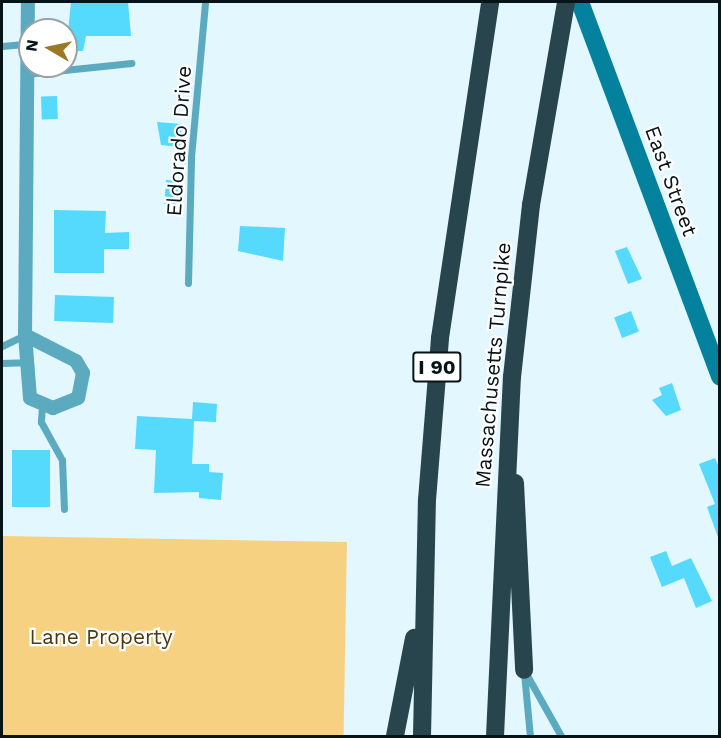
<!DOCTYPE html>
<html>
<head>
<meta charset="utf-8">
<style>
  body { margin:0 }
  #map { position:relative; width:721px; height:738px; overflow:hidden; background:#e2f7fe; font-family:"Work Sans",sans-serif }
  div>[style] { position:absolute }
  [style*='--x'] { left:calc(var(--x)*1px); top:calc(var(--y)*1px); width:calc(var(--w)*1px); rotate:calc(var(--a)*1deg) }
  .green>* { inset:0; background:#f7d182; transform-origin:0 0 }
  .building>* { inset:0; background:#55dafe; transform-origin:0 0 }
  .lane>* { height:7px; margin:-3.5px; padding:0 3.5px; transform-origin:3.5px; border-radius:3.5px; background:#5caac0 }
  .street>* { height:14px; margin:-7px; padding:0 7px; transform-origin:7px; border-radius:7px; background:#5caac0 }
  .secondary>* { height:18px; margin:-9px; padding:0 9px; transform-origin:9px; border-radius:9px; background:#04819c }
  .highway>* { height:18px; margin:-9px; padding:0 9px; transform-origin:9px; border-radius:9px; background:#28444d }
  span { translate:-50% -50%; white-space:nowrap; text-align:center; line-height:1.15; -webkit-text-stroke:4.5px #fff; paint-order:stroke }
  .shield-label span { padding:2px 4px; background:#fff; border:2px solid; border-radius:4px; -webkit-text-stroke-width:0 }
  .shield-label { font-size:20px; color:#061317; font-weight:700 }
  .street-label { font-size:21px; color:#061317 }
  .park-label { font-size:21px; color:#4b3910 }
  .frame { position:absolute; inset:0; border:3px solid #061317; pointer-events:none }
  .north { position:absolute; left:18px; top:18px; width:60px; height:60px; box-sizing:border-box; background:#fff; border:2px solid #9ba1a2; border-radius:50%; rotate:279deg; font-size:16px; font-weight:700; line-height:24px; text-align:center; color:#061317 }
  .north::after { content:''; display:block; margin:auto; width:21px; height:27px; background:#9b7823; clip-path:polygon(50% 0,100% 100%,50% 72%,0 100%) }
</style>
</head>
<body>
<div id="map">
  <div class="green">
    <i style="left:2px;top:536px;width:345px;height:200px;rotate:1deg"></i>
  </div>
  <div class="building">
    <i style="clip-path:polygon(71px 2px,128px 2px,131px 36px,86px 36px,83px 51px,66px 51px)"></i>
    <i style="left:57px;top:96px;width:23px;height:16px;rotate:88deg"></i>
    <i style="clip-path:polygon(157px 122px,182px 124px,180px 147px,161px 145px)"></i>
    <i style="left:166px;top:180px;width:13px;height:24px;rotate:4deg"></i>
    <i style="clip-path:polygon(54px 210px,106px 211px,105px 233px,129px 232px,129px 249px,104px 249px,104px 273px,54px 273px)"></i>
    <i style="clip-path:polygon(240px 226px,285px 228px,283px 261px,238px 251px)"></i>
    <i style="clip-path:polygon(627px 247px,642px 279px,628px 284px,615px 251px)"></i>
    <i style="left:55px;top:295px;width:59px;height:26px;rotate:2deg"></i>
    <i style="left:631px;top:311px;width:22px;height:18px;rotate:69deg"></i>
    <i style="clip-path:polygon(672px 383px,681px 410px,666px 416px,652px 400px,662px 395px,659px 388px)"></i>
    <i style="clip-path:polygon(193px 402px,217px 404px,216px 422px,194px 421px,192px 464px,209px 464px,209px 472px,223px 473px,221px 500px,199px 498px,199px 492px,154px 493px,156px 450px,135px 449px,137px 416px,192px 419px)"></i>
    <i style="left:50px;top:450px;width:57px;height:38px;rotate:90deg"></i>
    <i style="clip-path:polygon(715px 458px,720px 469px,718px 537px,707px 507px,715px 504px,699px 464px)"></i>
    <i style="clip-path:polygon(666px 551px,672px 566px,691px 558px,712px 601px,696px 608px,684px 578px,662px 587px,650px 557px)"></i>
  </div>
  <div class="lane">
    <i style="--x:2;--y:46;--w:25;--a:-5"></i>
    <i style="--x:26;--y:74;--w:106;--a:-6"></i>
    <i style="--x:188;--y:283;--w:126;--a:-88.6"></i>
    <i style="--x:191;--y:157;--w:156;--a:-84.8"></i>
    <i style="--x:2;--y:346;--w:25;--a:-26"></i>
    <i style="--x:2;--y:363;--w:23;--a:-2"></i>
    <i style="--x:42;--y:406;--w:16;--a:94"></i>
    <i style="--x:41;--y:422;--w:43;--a:61.1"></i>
    <i style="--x:62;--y:460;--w:49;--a:87.7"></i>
    <i style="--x:524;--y:670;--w:76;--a:60.7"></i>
    <i style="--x:524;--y:673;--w:63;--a:84.6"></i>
  </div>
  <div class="street">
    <i style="--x:25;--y:335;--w:333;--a:-89.5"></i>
    <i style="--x:25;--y:335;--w:57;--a:27"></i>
    <i style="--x:76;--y:361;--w:14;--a:60"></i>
    <i style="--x:83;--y:373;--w:25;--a:101"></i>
    <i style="--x:78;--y:398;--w:27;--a:158"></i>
    <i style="--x:53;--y:408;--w:25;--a:-157"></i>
    <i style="--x:30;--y:398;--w:63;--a:-94.5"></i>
  </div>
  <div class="secondary">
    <i style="--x:580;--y:2;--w:400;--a:69.5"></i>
  </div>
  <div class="highway">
    <i style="--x:515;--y:483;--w:187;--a:87.2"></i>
    <i style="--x:395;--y:736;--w:100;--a:-79"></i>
    <i style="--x:422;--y:736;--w:236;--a:-88.8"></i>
    <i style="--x:427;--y:500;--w:163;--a:-85.4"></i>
    <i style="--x:440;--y:338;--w:340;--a:-81.5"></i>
    <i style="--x:495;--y:736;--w:359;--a:-87.3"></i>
    <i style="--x:512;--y:377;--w:173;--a:-83.7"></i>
    <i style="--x:531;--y:205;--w:206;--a:-80.2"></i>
  </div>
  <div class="shield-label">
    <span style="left:437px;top:367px">I 90</span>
  </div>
  <div class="street-label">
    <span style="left:179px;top:141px;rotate:-86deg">Eldorado Drive</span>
    <span style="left:671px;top:181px;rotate:70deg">East Street</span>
    <span style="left:493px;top:365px;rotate:-85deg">Massachusetts Turnpike</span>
  </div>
  <div class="park-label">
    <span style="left:101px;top:637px">Lane Property</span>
  </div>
  <div class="frame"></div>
  <div class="north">N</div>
</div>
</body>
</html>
